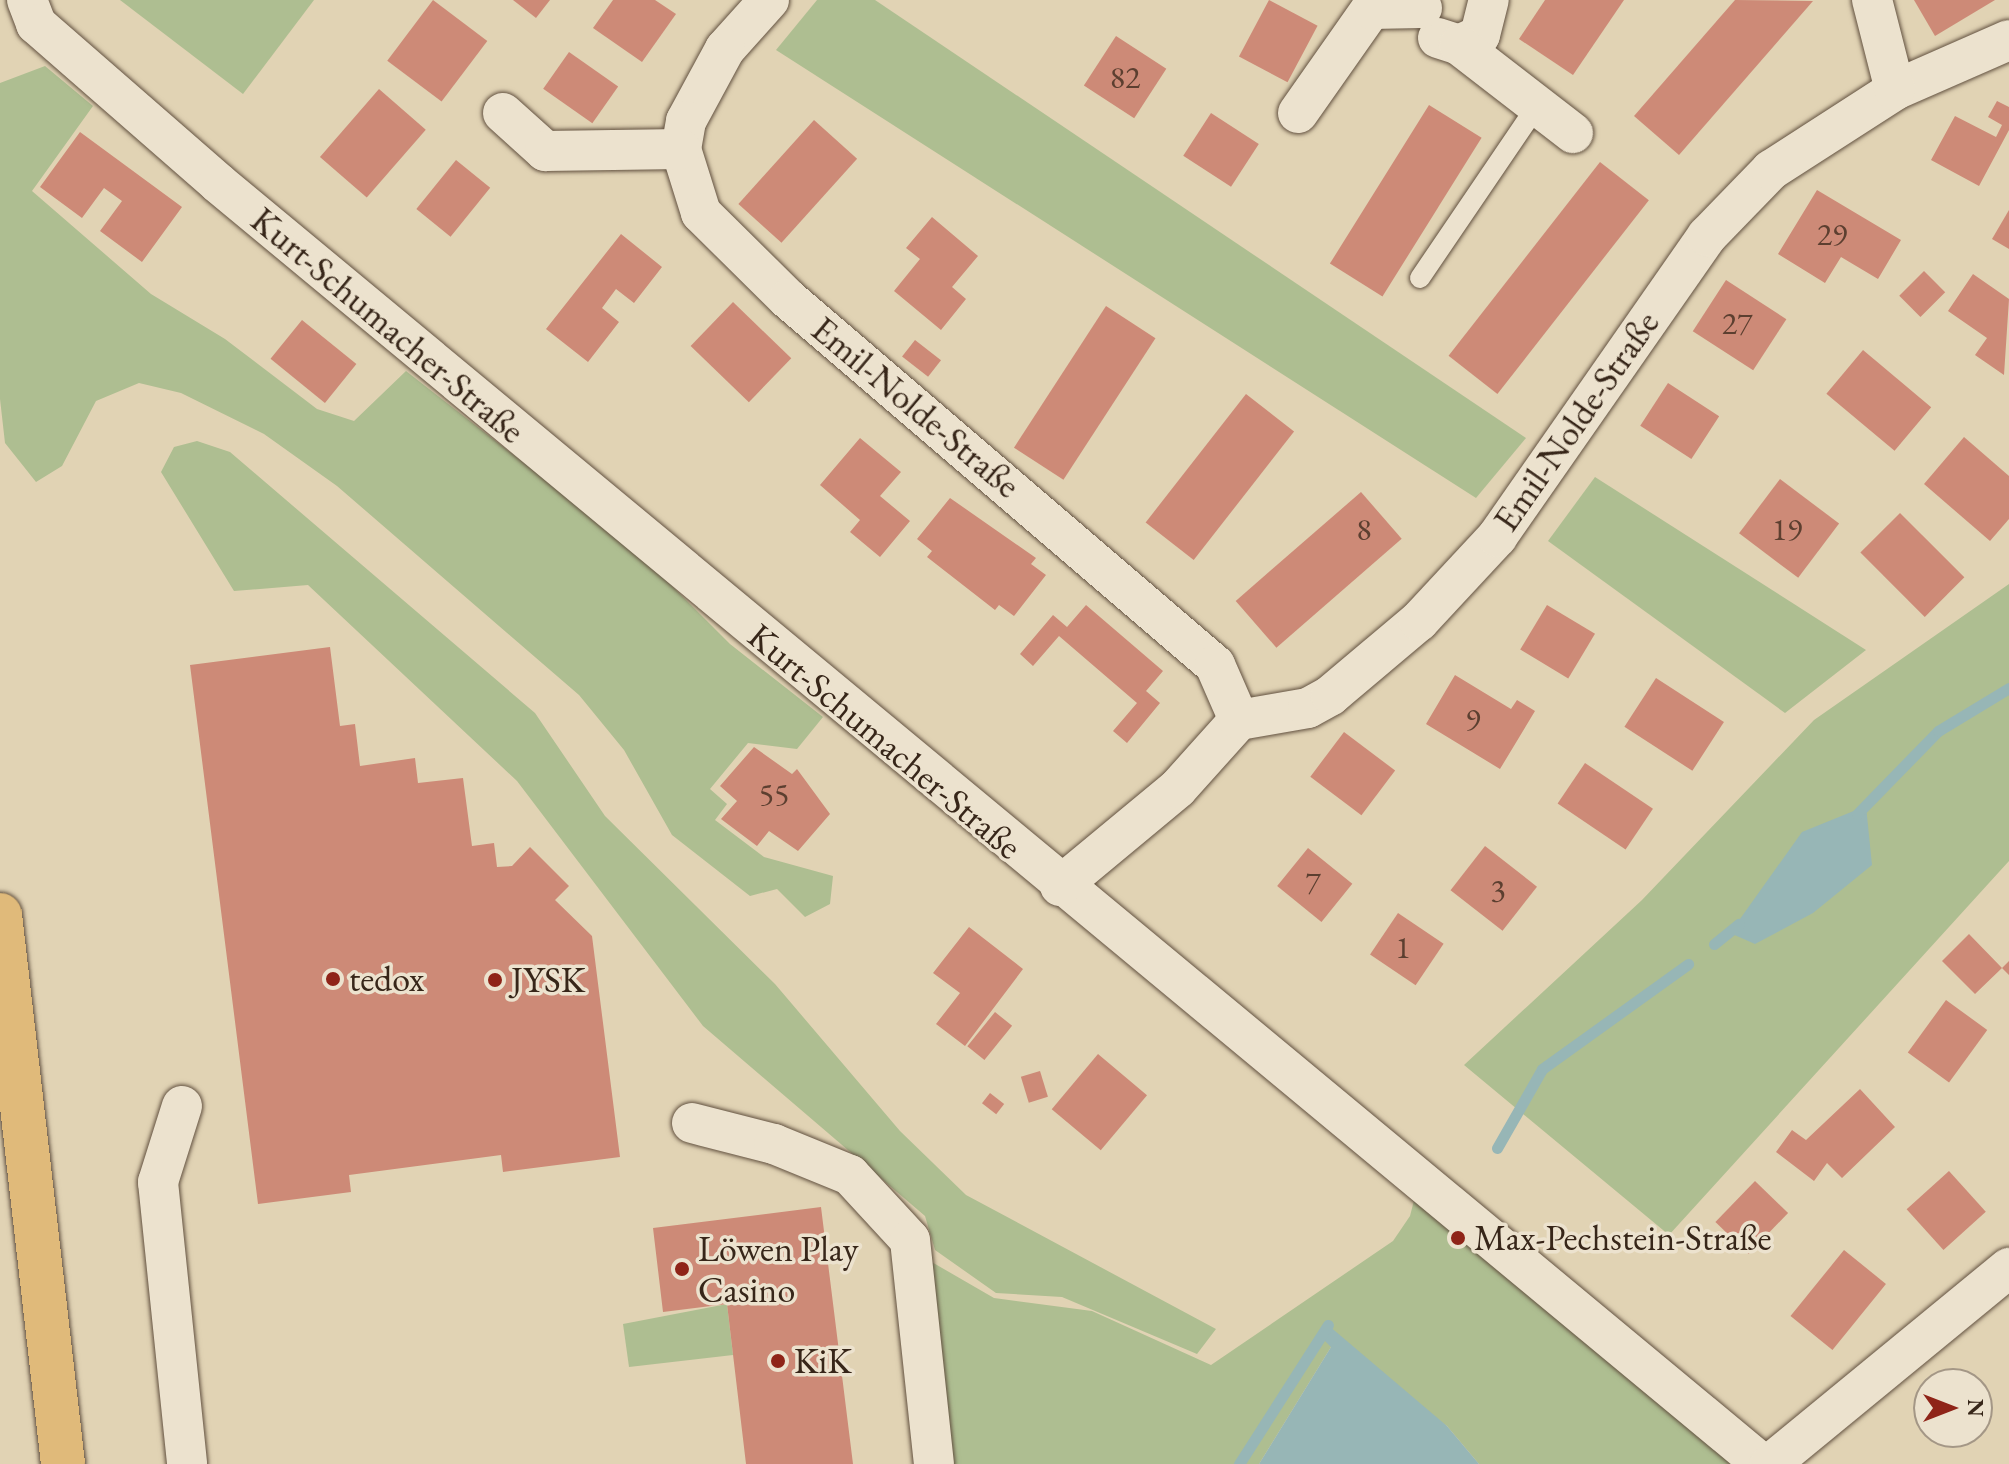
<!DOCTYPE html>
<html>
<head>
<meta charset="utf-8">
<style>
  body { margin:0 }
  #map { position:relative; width:2009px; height:1464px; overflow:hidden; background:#e1d3b4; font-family:"EB Garamond",serif }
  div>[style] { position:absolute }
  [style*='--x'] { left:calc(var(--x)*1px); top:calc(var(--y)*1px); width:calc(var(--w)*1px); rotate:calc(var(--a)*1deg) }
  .green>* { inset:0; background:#aebe91 }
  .water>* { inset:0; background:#97b6b6 }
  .stream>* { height:11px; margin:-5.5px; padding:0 5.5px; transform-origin:5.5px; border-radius:5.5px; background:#97b6b6 }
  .building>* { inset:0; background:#cd8a77; transform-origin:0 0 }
  .roads { filter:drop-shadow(0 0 2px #625140) drop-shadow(0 0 2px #625140) }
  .service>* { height:20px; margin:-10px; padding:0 10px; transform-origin:10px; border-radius:10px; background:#ece2ce }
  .minor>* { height:40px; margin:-20px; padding:0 20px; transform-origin:20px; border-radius:20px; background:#ece2ce }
  .primary>* { height:44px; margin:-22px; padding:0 22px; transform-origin:22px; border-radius:22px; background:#e0ba7a }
  .dots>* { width:22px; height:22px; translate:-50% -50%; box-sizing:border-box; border:4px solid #ece2ce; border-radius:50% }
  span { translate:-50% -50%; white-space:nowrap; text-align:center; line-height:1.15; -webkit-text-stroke:7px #ece2ce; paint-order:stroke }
  .number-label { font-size:32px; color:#5c3f30 }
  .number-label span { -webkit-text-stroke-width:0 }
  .street-label { font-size:36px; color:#372619 }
  .poi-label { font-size:36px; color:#372619 }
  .left { translate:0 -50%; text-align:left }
  .north { position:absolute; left:1913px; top:1368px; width:80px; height:80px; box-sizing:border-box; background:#ece2ce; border:2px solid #a49786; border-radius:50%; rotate:90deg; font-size:22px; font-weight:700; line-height:32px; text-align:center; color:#372619 }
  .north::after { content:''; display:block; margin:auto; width:28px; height:36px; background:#8f2418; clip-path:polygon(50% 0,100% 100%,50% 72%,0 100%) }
</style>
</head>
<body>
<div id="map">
  <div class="green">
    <i style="clip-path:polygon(120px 0,314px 0,243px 94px)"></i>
    <i style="clip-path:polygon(817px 0,875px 0,1526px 438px,1476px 498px,776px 50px)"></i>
    <i style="clip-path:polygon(45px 66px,93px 106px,32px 191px,151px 294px,225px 339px,317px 409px,354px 421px,406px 371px,638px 552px,730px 644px,823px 717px,797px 749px,748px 743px,710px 789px,727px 804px,715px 820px,764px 857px,833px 876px,830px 904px,805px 917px,777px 889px,750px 896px,672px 835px,624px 750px,579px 695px,337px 486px,264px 434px,181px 393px,139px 383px,96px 401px,62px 466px,36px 482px,5px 443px,0 399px,0 83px)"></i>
    <i style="clip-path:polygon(197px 441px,230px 452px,535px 713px,605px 816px,775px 984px,900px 1131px,966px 1195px,1216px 1329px,1197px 1354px,1062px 1297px,996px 1293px,935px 1250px,925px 1216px,703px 1026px,517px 781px,308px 585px,234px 591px,161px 472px,174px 447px)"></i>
    <i style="clip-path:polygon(1595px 477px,1866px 650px,1785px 713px,1548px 541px)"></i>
    <i style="clip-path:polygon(2009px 584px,2009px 861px,1669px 1235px,1464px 1065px,1642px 900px,1814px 720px)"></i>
    <i style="clip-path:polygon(1419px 1181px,1762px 1464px,1479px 1464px,1447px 1426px,1331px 1347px,1259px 1464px,952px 1464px,930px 1261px,994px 1298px,1092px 1311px,1211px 1365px,1393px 1241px,1410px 1216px)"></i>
    <i style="clip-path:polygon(727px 1304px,733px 1355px,629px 1367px,623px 1324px)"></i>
  </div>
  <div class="water">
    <i style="clip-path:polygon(1866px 806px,1872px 865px,1813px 913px,1755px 944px,1730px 933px,1802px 832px)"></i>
    <i style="clip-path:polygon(1328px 1325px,1447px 1426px,1479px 1464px,1259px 1464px,1331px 1347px,1321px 1337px)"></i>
  </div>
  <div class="stream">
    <i style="--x:1857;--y:814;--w:116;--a:-45.7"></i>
    <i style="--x:1938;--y:731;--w:83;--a:-31.2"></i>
    <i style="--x:1714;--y:944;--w:32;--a:-39"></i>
    <i style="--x:1497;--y:1148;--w:91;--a:-60.3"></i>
    <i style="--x:1542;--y:1069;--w:180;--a:-35.7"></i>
    <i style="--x:1239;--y:1464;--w:165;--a:-57.4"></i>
  </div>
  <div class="building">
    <i style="left:433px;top:0;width:68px;height:76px;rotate:37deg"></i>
    <i style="clip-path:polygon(513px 0,550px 0,536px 18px)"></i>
    <i style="clip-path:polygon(613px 0,655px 0,676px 14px,642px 62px,593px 28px)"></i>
    <i style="left:1269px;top:0;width:55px;height:64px;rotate:28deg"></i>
    <i style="clip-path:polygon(1545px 0,1624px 0,1573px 75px,1519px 39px)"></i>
    <i style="clip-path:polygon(1735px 0,1813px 1px,1679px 155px,1634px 116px)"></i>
    <i style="clip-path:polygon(1914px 0,1995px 0,1935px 36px)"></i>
    <i style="left:1116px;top:36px;width:60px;height:59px;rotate:33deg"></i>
    <i style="left:569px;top:52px;width:60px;height:45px;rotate:35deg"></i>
    <i style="left:379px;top:89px;width:62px;height:90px;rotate:41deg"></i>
    <i style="clip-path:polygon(1997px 101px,2009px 107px,2009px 130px,1979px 186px,1931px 160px,1955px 116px,1996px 137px,2002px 125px,1988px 117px)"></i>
    <i style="left:1429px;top:105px;width:62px;height:187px;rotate:32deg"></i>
    <i style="left:1211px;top:113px;width:57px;height:51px;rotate:33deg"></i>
    <i style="left:814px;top:120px;width:58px;height:113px;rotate:42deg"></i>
    <i style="clip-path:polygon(80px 132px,182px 207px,142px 262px,100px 231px,122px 201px,104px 188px,82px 218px,40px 187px)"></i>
    <i style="left:456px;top:160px;width:44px;height:63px;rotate:39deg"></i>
    <i style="left:1600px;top:162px;width:62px;height:246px;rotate:38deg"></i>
    <i style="clip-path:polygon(1817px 190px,1901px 240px,1878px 279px,1841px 257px,1825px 283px,1778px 254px)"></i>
    <i style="clip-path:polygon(2009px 210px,2009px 249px,1992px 239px)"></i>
    <i style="clip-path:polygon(932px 217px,978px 256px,952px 287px,966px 299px,941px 330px,894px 291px,920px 259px,906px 248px)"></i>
    <i style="clip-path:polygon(621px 234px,662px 267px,634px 303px,616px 289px,602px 308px,619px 322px,588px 362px,546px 329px)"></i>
    <i style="left:1924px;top:271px;width:30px;height:35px;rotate:45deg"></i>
    <i style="clip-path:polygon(1973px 274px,2009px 299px,2004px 375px,1975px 355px,1987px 338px,1948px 311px)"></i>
    <i style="left:1726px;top:280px;width:72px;height:61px;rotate:33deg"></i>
    <i style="left:733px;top:302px;width:81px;height:61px;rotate:44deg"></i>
    <i style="left:1106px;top:306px;width:59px;height:169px;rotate:33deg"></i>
    <i style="left:302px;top:320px;width:70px;height:50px;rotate:39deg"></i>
    <i style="left:915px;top:340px;width:33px;height:21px;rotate:38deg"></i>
    <i style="left:1863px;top:350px;width:89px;height:57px;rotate:40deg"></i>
    <i style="left:1668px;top:383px;width:61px;height:51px;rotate:33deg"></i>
    <i style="left:1246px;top:394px;width:61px;height:163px;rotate:38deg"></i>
    <i style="clip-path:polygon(1964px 437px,2009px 476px,2009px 519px,1990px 541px,1924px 484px)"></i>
    <i style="clip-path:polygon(860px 438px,901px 472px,880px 496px,910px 521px,880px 557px,850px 532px,860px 520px,820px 485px)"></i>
    <i style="left:1780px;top:479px;width:74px;height:68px;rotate:37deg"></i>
    <i style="left:1361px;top:492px;width:62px;height:166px;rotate:49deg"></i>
    <i style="clip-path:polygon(950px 498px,1036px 558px,1031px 564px,1046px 575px,1014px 616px,999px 605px,995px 610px,927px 557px,932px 551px,917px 539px)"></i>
    <i style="left:1900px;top:513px;width:91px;height:56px;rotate:45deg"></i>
    <i style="clip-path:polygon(1086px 605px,1163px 671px,1146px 691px,1160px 703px,1127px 743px,1113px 731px,1137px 703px,1059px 636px,1033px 666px,1020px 654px,1053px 615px,1067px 627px)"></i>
    <i style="left:1547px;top:605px;width:56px;height:52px;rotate:31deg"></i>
    <i style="clip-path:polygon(330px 647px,340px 726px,355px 724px,360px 766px,415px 758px,418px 783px,463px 778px,472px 846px,494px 843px,497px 867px,512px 866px,530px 847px,569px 886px,555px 900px,592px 936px,620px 1157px,503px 1172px,501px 1155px,349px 1175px,351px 1192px,258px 1204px,190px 665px)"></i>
    <i style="clip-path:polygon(1455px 675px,1511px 709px,1517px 700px,1535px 711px,1500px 769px,1426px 724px)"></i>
    <i style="left:1656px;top:678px;width:81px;height:58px;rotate:33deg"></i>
    <i style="left:1344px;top:732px;width:64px;height:56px;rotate:37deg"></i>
    <i style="clip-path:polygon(754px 747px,792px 774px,797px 769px,830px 814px,798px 851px,769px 831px,757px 846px,721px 819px,737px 801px,720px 786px)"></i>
    <i style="left:1585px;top:763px;width:82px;height:49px;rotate:34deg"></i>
    <i style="left:1485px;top:846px;width:66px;height:56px;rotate:38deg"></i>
    <i style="left:1308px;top:848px;width:57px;height:49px;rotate:39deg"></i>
    <i style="left:1398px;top:913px;width:55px;height:50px;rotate:34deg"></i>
    <i style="clip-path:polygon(969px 927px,1023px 969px,965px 1046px,936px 1024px,960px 993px,933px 973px)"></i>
    <i style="clip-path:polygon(1969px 934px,2002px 968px,2009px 961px,2009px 975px,2002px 968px,1975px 994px,1942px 961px)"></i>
    <i style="left:1946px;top:1000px;width:51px;height:65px;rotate:36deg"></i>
    <i style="left:995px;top:1012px;width:22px;height:44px;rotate:39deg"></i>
    <i style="left:1098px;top:1054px;width:64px;height:72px;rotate:40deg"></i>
    <i style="left:1040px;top:1071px;width:27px;height:20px;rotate:73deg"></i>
    <i style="clip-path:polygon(1860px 1089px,1895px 1127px,1842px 1178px,1827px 1163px,1814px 1181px,1776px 1152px,1792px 1130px,1806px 1140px)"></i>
    <i style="left:990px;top:1093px;width:18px;height:13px;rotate:38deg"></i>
    <i style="left:1949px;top:1171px;width:55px;height:57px;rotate:48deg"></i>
    <i style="left:1755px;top:1181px;width:46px;height:57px;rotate:44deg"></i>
    <i style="clip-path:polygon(821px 1207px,853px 1464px,746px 1464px,727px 1304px,663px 1312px,653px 1228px)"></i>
    <i style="left:1844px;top:1250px;width:54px;height:85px;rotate:39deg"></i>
  </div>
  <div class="roads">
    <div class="service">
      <i style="--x:1420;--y:278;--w:208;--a:-55.8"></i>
    </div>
    <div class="minor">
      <i style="--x:27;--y:0;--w:26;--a:69"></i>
      <i style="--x:36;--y:24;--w:242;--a:41.1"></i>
      <i style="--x:218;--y:183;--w:2006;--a:39.68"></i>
      <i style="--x:769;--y:0;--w:66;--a:131.9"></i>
      <i style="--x:725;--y:49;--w:82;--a:118.4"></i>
      <i style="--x:686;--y:121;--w:28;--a:100"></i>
      <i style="--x:681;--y:149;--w:67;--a:72.6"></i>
      <i style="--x:701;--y:213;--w:122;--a:44.7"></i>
      <i style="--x:788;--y:299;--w:562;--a:40.6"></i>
      <i style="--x:1215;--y:665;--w:60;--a:66.4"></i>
      <i style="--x:1438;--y:38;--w:22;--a:18"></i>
      <i style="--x:1459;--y:45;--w:23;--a:-25"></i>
      <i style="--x:1480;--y:35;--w:36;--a:-76"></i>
      <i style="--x:1459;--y:45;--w:144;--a:37.7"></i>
      <i style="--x:1895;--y:90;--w:124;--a:-23.7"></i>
      <i style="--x:503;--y:113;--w:57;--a:42.1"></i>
      <i style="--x:545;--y:151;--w:136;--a:-0.8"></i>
      <i style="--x:1298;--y:113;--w:127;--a:-54.9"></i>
      <i style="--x:1371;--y:9;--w:51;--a:-1.1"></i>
      <i style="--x:1060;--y:886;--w:153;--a:-39.7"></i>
      <i style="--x:1178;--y:788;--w:91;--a:-48.1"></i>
      <i style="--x:1239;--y:720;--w:70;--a:-9.9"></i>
      <i style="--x:1308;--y:708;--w:26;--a:-29"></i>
      <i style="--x:1331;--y:695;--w:115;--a:-40.1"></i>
      <i style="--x:1419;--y:621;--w:115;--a:-47.1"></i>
      <i style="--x:1497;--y:537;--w:367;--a:-55.1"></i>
      <i style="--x:1707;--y:236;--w:92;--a:-45.9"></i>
      <i style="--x:1771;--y:170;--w:148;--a:-32.8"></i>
      <i style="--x:1895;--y:90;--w:93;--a:-104.3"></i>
      <i style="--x:182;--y:1106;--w:80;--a:107.5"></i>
      <i style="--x:158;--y:1182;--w:283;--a:84.1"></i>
      <i style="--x:692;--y:1123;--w:85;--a:14.4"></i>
      <i style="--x:774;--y:1144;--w:82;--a:22.2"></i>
      <i style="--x:850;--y:1175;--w:88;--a:47.3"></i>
      <i style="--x:910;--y:1240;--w:225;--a:83.9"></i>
      <i style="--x:1770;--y:1464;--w:309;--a:-39.4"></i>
    </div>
    <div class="primary">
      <i style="--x:0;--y:915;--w:553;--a:83.45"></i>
    </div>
  </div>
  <div class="dots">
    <i style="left:333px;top:979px;background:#8f2418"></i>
    <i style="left:495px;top:980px;background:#8f2418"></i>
    <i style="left:1458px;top:1238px;background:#8f2418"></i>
    <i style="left:682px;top:1269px;background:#8f2418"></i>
    <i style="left:778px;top:1361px;background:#8f2418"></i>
  </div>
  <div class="number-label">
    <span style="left:1125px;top:77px">82</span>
    <span style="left:1832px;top:234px">29</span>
    <span style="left:1737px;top:323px">27</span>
    <span style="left:1364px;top:529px">8</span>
    <span style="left:1787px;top:529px">19</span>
    <span style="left:1473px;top:719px">9</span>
    <span style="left:774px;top:794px">55</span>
    <span style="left:1313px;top:882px">7</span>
    <span style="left:1498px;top:890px">3</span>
    <span style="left:1403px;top:947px">1</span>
  </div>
  <div class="street-label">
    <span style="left:388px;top:325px;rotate:40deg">Kurt-Schumacher-Straße</span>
    <span style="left:916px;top:407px;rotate:40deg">Emil-Nolde-Straße</span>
    <span style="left:1576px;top:421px;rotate:-55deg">Emil-Nolde-Straße</span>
    <span style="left:885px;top:741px;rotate:40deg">Kurt-Schumacher-Straße</span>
  </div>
  <div class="poi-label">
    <span class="left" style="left:349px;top:979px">tedox</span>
    <span class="left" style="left:511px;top:980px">JYSK</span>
    <span class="left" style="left:1474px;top:1238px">Max-Pechstein-Straße</span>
    <span class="left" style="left:698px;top:1269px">Löwen Play<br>Casino</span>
    <span class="left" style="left:794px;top:1361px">KiK</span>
  </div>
  <div class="north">N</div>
</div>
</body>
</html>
